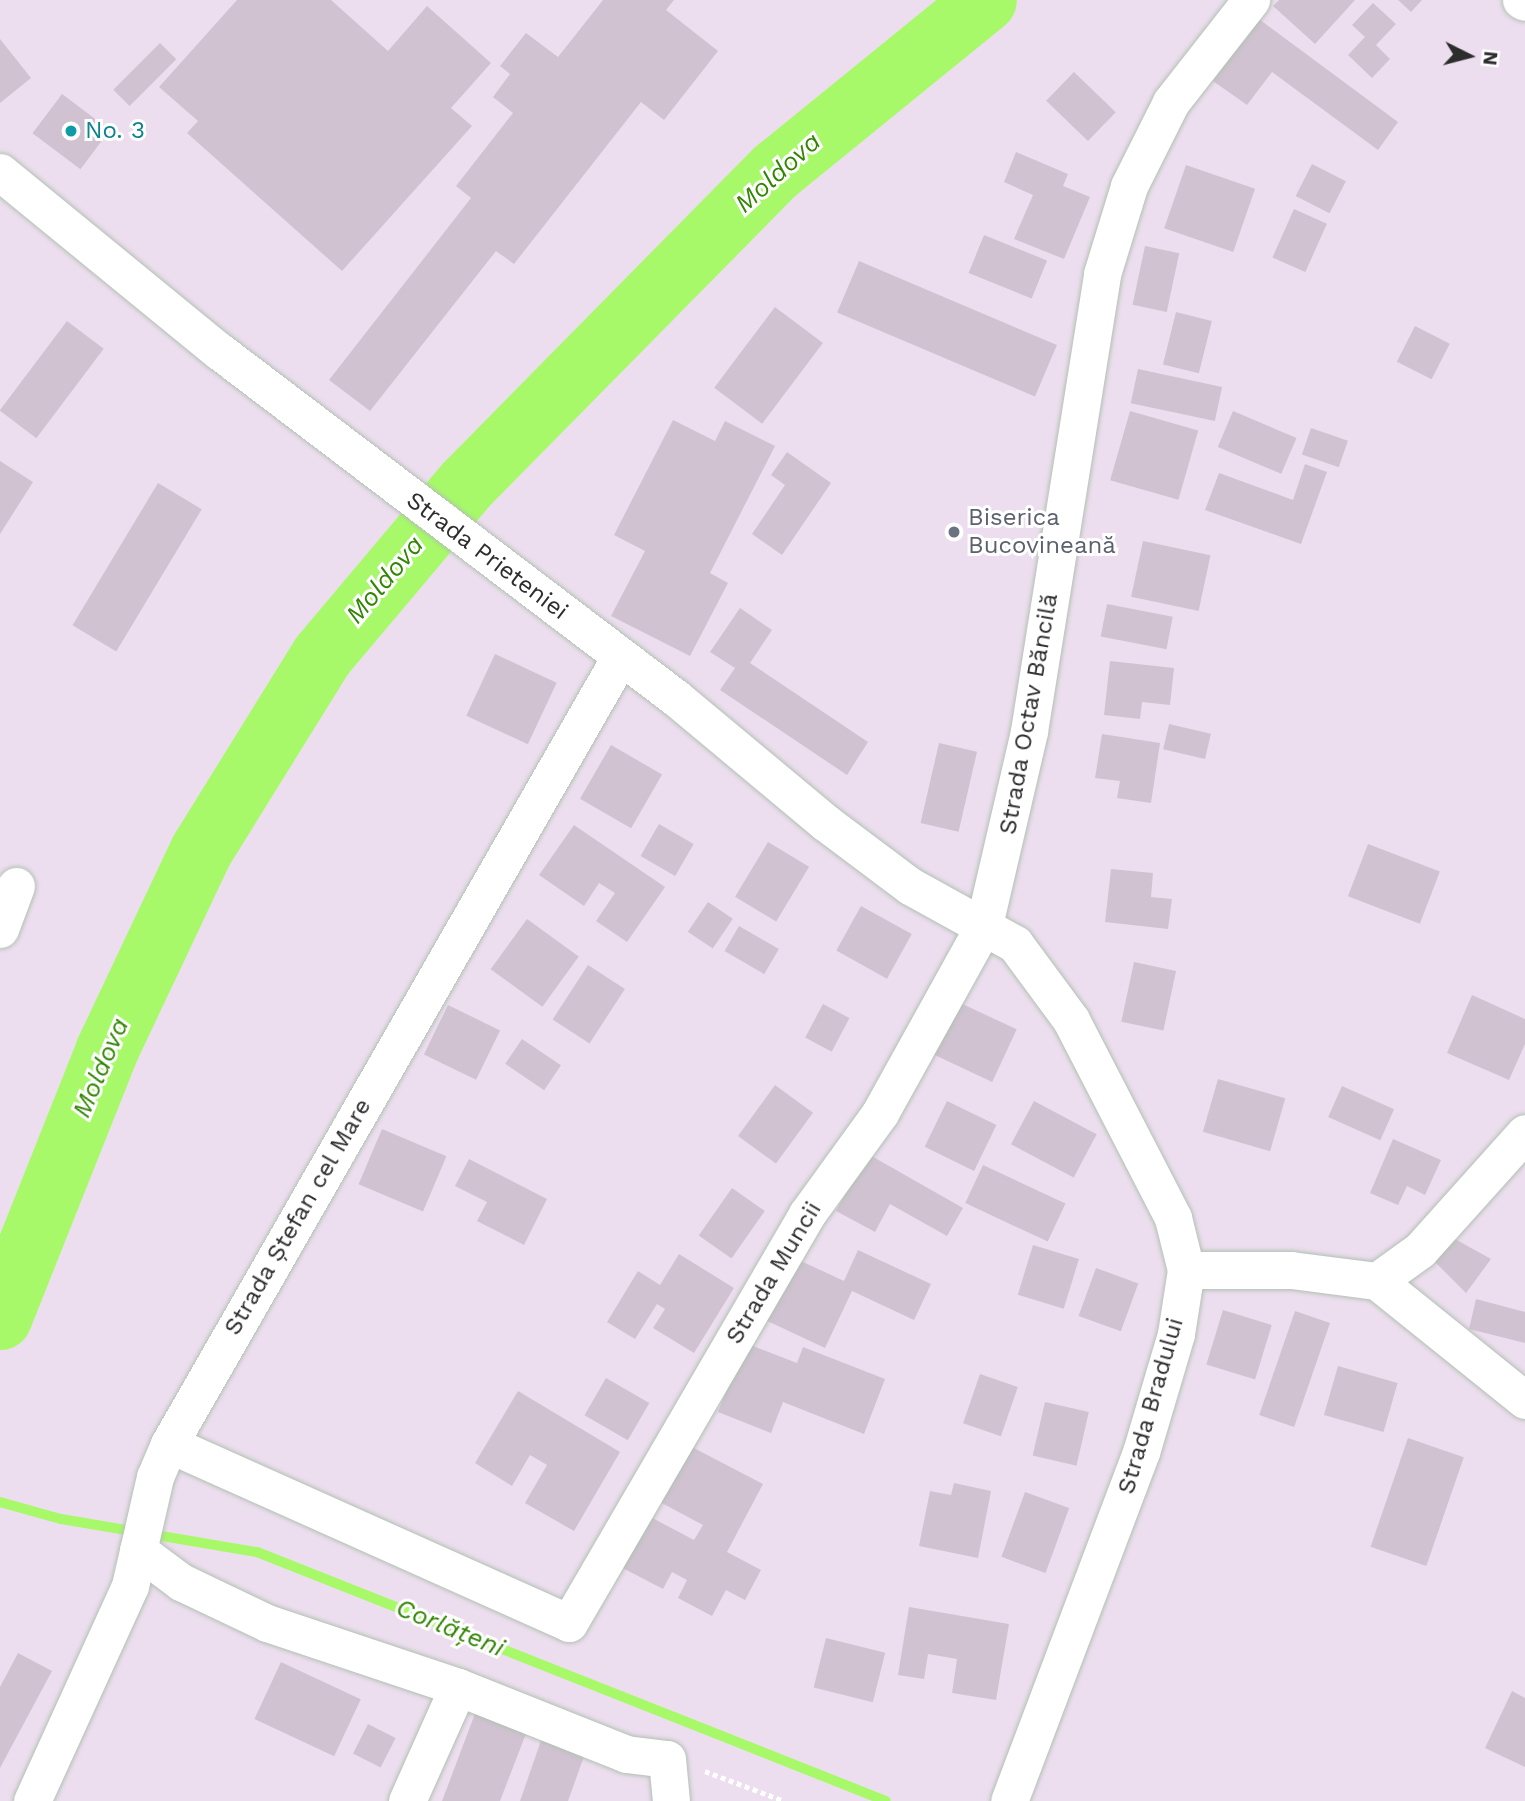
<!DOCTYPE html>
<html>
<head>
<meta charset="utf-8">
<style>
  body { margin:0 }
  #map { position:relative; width:1525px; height:1801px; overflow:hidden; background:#eddeef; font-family:"Work Sans",sans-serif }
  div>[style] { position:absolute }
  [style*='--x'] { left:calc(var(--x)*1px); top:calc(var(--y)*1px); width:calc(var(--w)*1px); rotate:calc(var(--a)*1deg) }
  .stream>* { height:10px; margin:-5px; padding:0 5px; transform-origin:5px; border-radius:5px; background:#a7f969 }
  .river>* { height:63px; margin:-31.5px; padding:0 31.5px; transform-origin:31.5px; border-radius:31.5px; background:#a7f969 }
  .building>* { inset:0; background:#d1c2d2; transform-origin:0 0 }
  .path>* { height:4.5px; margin-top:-2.25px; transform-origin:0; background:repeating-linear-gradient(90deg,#fff 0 5px,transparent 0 8.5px) }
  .roads { filter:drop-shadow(0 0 2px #b2c1b3) drop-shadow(0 0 2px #b2c1b3) }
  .street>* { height:37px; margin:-18.5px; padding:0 18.5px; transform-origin:18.5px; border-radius:18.5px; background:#fff }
  .dots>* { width:19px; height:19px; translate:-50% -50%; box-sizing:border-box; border:4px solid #fff; border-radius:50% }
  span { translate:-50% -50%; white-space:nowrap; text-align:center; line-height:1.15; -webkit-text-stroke:6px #fff; paint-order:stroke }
  .culture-label { font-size:24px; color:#0d838f }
  .left { translate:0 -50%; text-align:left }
  .worship-label { font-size:24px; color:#5b616d }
  .street-label { font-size:24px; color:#2d2d2d }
  .water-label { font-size:26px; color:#328505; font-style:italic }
  .north { position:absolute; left:1434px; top:21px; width:70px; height:70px; -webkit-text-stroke:5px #fff; paint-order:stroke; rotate:96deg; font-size:19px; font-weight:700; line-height:28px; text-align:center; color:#2d2d2d }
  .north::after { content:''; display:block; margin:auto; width:24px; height:32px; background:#2d2d2d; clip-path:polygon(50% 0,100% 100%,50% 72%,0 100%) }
</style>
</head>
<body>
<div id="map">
  <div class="stream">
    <i style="--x:0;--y:1502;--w:63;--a:15.6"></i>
    <i style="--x:61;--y:1519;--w:199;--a:9.6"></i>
    <i style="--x:257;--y:1552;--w:676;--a:21.6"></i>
  </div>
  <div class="river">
    <i style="--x:0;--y:1318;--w:287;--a:-68.3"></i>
    <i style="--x:106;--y:1051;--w:222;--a:-64.7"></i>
    <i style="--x:201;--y:850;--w:229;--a:-58.2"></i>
    <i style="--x:322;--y:655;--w:224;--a:-49.9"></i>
    <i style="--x:466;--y:484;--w:441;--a:-45.4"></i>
    <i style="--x:776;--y:170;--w:269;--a:-39.1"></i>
  </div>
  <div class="building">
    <i style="clip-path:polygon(237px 0,331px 0,388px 51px,427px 6px,491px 63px,451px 108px,472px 126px,342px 271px,187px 133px,198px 121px,159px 87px)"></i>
    <i style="clip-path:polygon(603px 0,674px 0,666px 10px,718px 51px,664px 120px,641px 102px,514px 264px,496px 251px,370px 411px,329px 380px,471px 198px,456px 186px,513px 113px,493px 97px,510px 74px,500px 66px,526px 33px,558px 57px)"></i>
    <i style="clip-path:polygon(1279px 0,1355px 0,1315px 44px,1273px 6px)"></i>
    <i style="clip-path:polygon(1398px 0,1422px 0,1411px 12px)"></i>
    <i style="clip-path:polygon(1373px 3px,1396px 24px,1376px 45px,1390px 59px,1372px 78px,1348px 55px,1365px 37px,1352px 25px)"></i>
    <i style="clip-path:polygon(1259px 19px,1398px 122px,1378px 150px,1272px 72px,1247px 105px,1213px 81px)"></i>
    <i style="clip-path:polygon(0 39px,31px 78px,0 103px)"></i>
    <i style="left:160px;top:43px;width:23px;height:66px;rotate:45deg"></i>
    <i style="left:1074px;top:72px;width:58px;height:40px;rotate:44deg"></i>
    <i style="left:62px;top:94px;width:60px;height:49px;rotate:37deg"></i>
    <i style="clip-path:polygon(1016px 152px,1068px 174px,1063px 186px,1090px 197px,1064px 259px,1014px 239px,1033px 195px,1004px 182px)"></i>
    <i style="left:1312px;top:164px;width:38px;height:36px;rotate:27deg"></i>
    <i style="left:1186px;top:165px;width:73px;height:67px;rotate:19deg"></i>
    <i style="left:1294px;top:209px;width:36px;height:53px;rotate:24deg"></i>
    <i style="left:984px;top:235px;width:68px;height:41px;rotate:22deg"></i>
    <i style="left:1145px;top:246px;width:35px;height:60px;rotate:12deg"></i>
    <i style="left:859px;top:261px;width:215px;height:56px;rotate:23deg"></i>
    <i style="left:775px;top:307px;width:60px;height:101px;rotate:37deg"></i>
    <i style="left:1176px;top:312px;width:37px;height:54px;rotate:14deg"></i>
    <i style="left:67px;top:321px;width:46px;height:112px;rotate:37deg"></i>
    <i style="left:1415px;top:326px;width:39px;height:40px;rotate:27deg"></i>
    <i style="left:1138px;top:369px;width:86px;height:35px;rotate:12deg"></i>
    <i style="left:1130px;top:411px;width:71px;height:72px;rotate:16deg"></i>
    <i style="left:1233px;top:411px;width:69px;height:39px;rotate:23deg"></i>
    <i style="clip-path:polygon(673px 420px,715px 441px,725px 421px,775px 446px,710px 573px,728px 583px,690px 656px,611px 616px,645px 551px,614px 535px)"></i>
    <i style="left:1311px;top:428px;width:39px;height:28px;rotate:19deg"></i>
    <i style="clip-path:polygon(787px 452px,831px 483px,782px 555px,752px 534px,785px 485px,771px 475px)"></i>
    <i style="clip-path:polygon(0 461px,33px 482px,0 534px)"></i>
    <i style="clip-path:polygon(1305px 464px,1327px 472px,1301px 544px,1205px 510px,1219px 473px,1293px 500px)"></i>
    <i style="left:158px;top:483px;width:51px;height:166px;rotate:31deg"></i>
    <i style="left:1143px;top:541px;width:69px;height:57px;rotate:12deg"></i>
    <i style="left:1107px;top:604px;width:67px;height:33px;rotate:11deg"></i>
    <i style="clip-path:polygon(740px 608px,772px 630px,750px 663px,868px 742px,847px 775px,720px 690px,735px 668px,710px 652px)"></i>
    <i style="left:495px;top:654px;width:68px;height:68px;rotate:25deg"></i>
    <i style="clip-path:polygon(1110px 661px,1174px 668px,1170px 705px,1142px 702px,1140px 719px,1104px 715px)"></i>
    <i style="left:1169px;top:724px;width:43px;height:26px;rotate:13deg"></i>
    <i style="clip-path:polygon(1102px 734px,1160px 743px,1151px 803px,1117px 798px,1120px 781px,1095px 778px)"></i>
    <i style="left:939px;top:743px;width:39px;height:82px;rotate:13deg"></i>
    <i style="left:611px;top:745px;width:59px;height:62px;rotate:30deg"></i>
    <i style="left:659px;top:824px;width:40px;height:37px;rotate:30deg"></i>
    <i style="clip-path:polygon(574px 825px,665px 887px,627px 942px,596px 921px,615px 893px,599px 883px,584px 906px,539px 875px)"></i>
    <i style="left:768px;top:842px;width:48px;height:64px;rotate:31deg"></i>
    <i style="left:1368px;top:844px;width:77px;height:56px;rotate:21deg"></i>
    <i style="clip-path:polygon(1111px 869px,1153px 873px,1151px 897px,1172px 899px,1168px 929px,1105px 922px)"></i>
    <i style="left:708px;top:902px;width:30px;height:36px;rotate:34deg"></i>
    <i style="left:861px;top:906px;width:58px;height:51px;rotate:29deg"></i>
    <i style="left:527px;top:919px;width:64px;height:62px;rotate:36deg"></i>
    <i style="left:739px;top:926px;width:46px;height:29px;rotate:30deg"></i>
    <i style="left:1134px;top:962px;width:43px;height:61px;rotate:12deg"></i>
    <i style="left:588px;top:965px;width:44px;height:65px;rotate:33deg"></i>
    <i style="clip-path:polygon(1472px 995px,1525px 1019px,1525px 1044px,1509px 1080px,1447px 1053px)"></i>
    <i style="left:956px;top:1001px;width:67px;height:58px;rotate:25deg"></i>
    <i style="left:823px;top:1004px;width:30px;height:38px;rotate:28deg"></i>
    <i style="left:448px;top:1005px;width:58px;height:55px;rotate:26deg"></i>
    <i style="left:522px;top:1039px;width:47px;height:30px;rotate:34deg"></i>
    <i style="left:1218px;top:1079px;width:70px;height:55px;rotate:16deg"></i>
    <i style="left:775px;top:1085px;width:47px;height:63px;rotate:36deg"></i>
    <i style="left:1342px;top:1086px;width:57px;height:34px;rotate:24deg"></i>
    <i style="left:947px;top:1101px;width:55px;height:51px;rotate:26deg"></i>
    <i style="left:1034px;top:1101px;width:71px;height:49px;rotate:28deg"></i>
    <i style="left:382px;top:1129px;width:70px;height:60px;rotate:23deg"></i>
    <i style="clip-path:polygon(1393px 1139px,1441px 1160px,1425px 1195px,1407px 1186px,1398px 1205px,1370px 1193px)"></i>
    <i style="clip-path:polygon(868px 1154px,963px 1208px,947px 1236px,890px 1204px,875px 1232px,836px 1211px)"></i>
    <i style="clip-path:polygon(469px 1159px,547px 1199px,524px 1245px,477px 1221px,487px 1202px,455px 1186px)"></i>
    <i style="left:983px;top:1165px;width:91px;height:42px;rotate:25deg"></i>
    <i style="left:732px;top:1188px;width:40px;height:58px;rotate:35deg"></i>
    <i style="clip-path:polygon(1464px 1229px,1455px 1239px,1491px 1259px,1466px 1293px,1426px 1253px)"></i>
    <i style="left:1033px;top:1245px;width:48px;height:52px;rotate:17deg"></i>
    <i style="clip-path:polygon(858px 1250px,931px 1284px,914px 1320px,852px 1291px,825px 1348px,759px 1317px,788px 1255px,844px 1281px)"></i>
    <i style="clip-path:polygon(679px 1254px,734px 1288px,694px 1353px,653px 1328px,665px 1309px,657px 1304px,635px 1339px,607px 1322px,638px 1271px,660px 1285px)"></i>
    <i style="left:1096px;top:1268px;width:45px;height:51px;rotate:20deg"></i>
    <i style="clip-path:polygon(1476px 1299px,1525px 1312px,1525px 1343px,1469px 1329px)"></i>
    <i style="left:1223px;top:1310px;width:51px;height:57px;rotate:17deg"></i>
    <i style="left:1295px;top:1311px;width:37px;height:110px;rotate:19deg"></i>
    <i style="clip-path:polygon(745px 1343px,797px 1363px,803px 1347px,885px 1379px,864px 1434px,783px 1402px,771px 1433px,718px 1412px)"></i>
    <i style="left:1338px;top:1366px;width:62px;height:51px;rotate:16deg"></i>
    <i style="left:980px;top:1374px;width:40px;height:52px;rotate:19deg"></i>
    <i style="left:606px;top:1378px;width:50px;height:43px;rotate:30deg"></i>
    <i style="clip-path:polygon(518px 1391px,620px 1452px,574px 1531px,525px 1503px,547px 1465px,530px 1455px,512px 1486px,475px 1463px)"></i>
    <i style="left:1045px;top:1402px;width:45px;height:55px;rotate:13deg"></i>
    <i style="left:1408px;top:1438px;width:59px;height:115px;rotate:19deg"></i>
    <i style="clip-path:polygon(688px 1445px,763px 1484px,727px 1552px,761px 1570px,745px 1600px,726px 1590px,712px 1616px,678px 1598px,687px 1580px,672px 1572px,663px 1589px,613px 1563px,641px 1512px,694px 1540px,703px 1525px,658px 1501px)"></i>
    <i style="clip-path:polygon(954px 1483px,991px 1491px,978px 1558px,919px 1546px,930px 1491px,951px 1495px)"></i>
    <i style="left:1025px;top:1492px;width:47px;height:69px;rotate:20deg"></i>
    <i style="clip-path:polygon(909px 1607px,1009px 1624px,996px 1700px,952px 1693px,957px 1659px,928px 1654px,924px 1679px,898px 1675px)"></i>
    <i style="left:826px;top:1638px;width:61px;height:51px;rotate:14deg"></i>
    <i style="clip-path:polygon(18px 1653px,52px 1671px,0 1768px,0 1687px)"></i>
    <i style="left:281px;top:1662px;width:88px;height:63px;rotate:25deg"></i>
    <i style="clip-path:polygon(1512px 1691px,1525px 1698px,1525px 1767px,1485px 1748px)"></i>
    <i style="clip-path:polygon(476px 1711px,527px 1731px,500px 1801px,442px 1801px)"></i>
    <i style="left:368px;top:1724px;width:31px;height:33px;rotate:27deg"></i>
    <i style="clip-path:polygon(544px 1732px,587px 1748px,568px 1801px,520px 1801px)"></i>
  </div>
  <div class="path">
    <i style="--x:705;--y:1771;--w:85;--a:20.8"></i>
  </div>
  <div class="roads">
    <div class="street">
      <i style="--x:1521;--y:0;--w:4;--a:27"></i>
      <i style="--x:0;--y:172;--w:283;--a:39.3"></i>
      <i style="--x:219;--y:351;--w:574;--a:37.21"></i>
      <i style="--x:676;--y:698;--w:195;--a:39.8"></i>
      <i style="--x:826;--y:823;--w:105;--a:36.9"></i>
      <i style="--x:910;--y:886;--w:120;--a:28.9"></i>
      <i style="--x:1015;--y:944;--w:94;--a:53.6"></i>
      <i style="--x:1071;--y:1020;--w:223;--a:62.7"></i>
      <i style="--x:1173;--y:1218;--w:54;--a:76"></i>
      <i style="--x:1186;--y:1270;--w:65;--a:98.9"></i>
      <i style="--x:1176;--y:1334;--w:123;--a:106.5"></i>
      <i style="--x:1141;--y:1452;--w:373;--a:110.7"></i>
      <i style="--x:0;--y:929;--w:46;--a:-69.6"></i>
      <i style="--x:1186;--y:1270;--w:105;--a:0"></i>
      <i style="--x:1291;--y:1270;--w:87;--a:7.3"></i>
      <i style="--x:1377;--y:1281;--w:190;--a:38.8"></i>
      <i style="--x:1377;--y:1281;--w:53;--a:-35.8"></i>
      <i style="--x:1420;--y:1250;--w:157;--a:-48.1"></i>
      <i style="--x:169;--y:1444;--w:438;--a:24.1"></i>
      <i style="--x:569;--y:1623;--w:473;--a:-59.8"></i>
      <i style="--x:807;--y:1214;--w:125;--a:-54.1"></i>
      <i style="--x:880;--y:1113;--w:215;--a:-61"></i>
      <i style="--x:984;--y:925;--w:199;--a:-76.9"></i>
      <i style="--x:1029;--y:731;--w:463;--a:-80.9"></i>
      <i style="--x:1102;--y:274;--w:92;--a:-72.9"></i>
      <i style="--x:1129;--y:186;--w:94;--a:-63.4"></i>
      <i style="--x:1171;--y:102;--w:130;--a:-51.9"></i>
      <i style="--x:138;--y:1550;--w:54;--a:36.7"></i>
      <i style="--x:181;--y:1582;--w:95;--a:25.5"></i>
      <i style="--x:267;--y:1623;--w:201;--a:18.5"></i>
      <i style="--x:458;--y:1687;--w:181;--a:21.7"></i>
      <i style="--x:626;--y:1754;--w:41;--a:7"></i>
      <i style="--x:667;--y:1759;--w:42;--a:84.6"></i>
      <i style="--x:32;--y:1801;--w:236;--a:-65.5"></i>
      <i style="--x:130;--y:1586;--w:112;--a:-77.1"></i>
      <i style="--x:155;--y:1477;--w:36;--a:-67"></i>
      <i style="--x:169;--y:1444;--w:907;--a:-60.18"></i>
      <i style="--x:407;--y:1801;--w:125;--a:-65.9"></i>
    </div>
  </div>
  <div class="dots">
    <i style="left:71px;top:131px;background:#0f9aa8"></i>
    <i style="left:954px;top:532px;background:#6b7280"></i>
  </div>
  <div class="culture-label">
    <span class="left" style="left:85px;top:131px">No. 3</span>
  </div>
  <div class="worship-label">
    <span class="left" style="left:968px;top:532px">Biserica<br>Bucovineană</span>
  </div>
  <div class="street-label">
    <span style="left:487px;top:556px;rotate:37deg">Strada Prieteniei</span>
    <span style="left:1029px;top:714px;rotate:-80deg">Strada Octav Băncilă</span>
    <span style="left:298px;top:1217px;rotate:-60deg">Strada Ștefan cel Mare</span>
    <span style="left:774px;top:1273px;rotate:-59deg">Strada Muncii</span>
    <span style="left:1151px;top:1406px;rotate:-74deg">Strada Bradului</span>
  </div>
  <div class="water-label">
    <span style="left:778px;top:173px;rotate:-42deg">Moldova</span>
    <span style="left:385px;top:580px;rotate:-50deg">Moldova</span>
    <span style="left:101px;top:1068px;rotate:-67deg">Moldova</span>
    <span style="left:450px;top:1628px;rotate:22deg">Corlățeni</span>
  </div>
  <div class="north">N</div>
</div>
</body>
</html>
